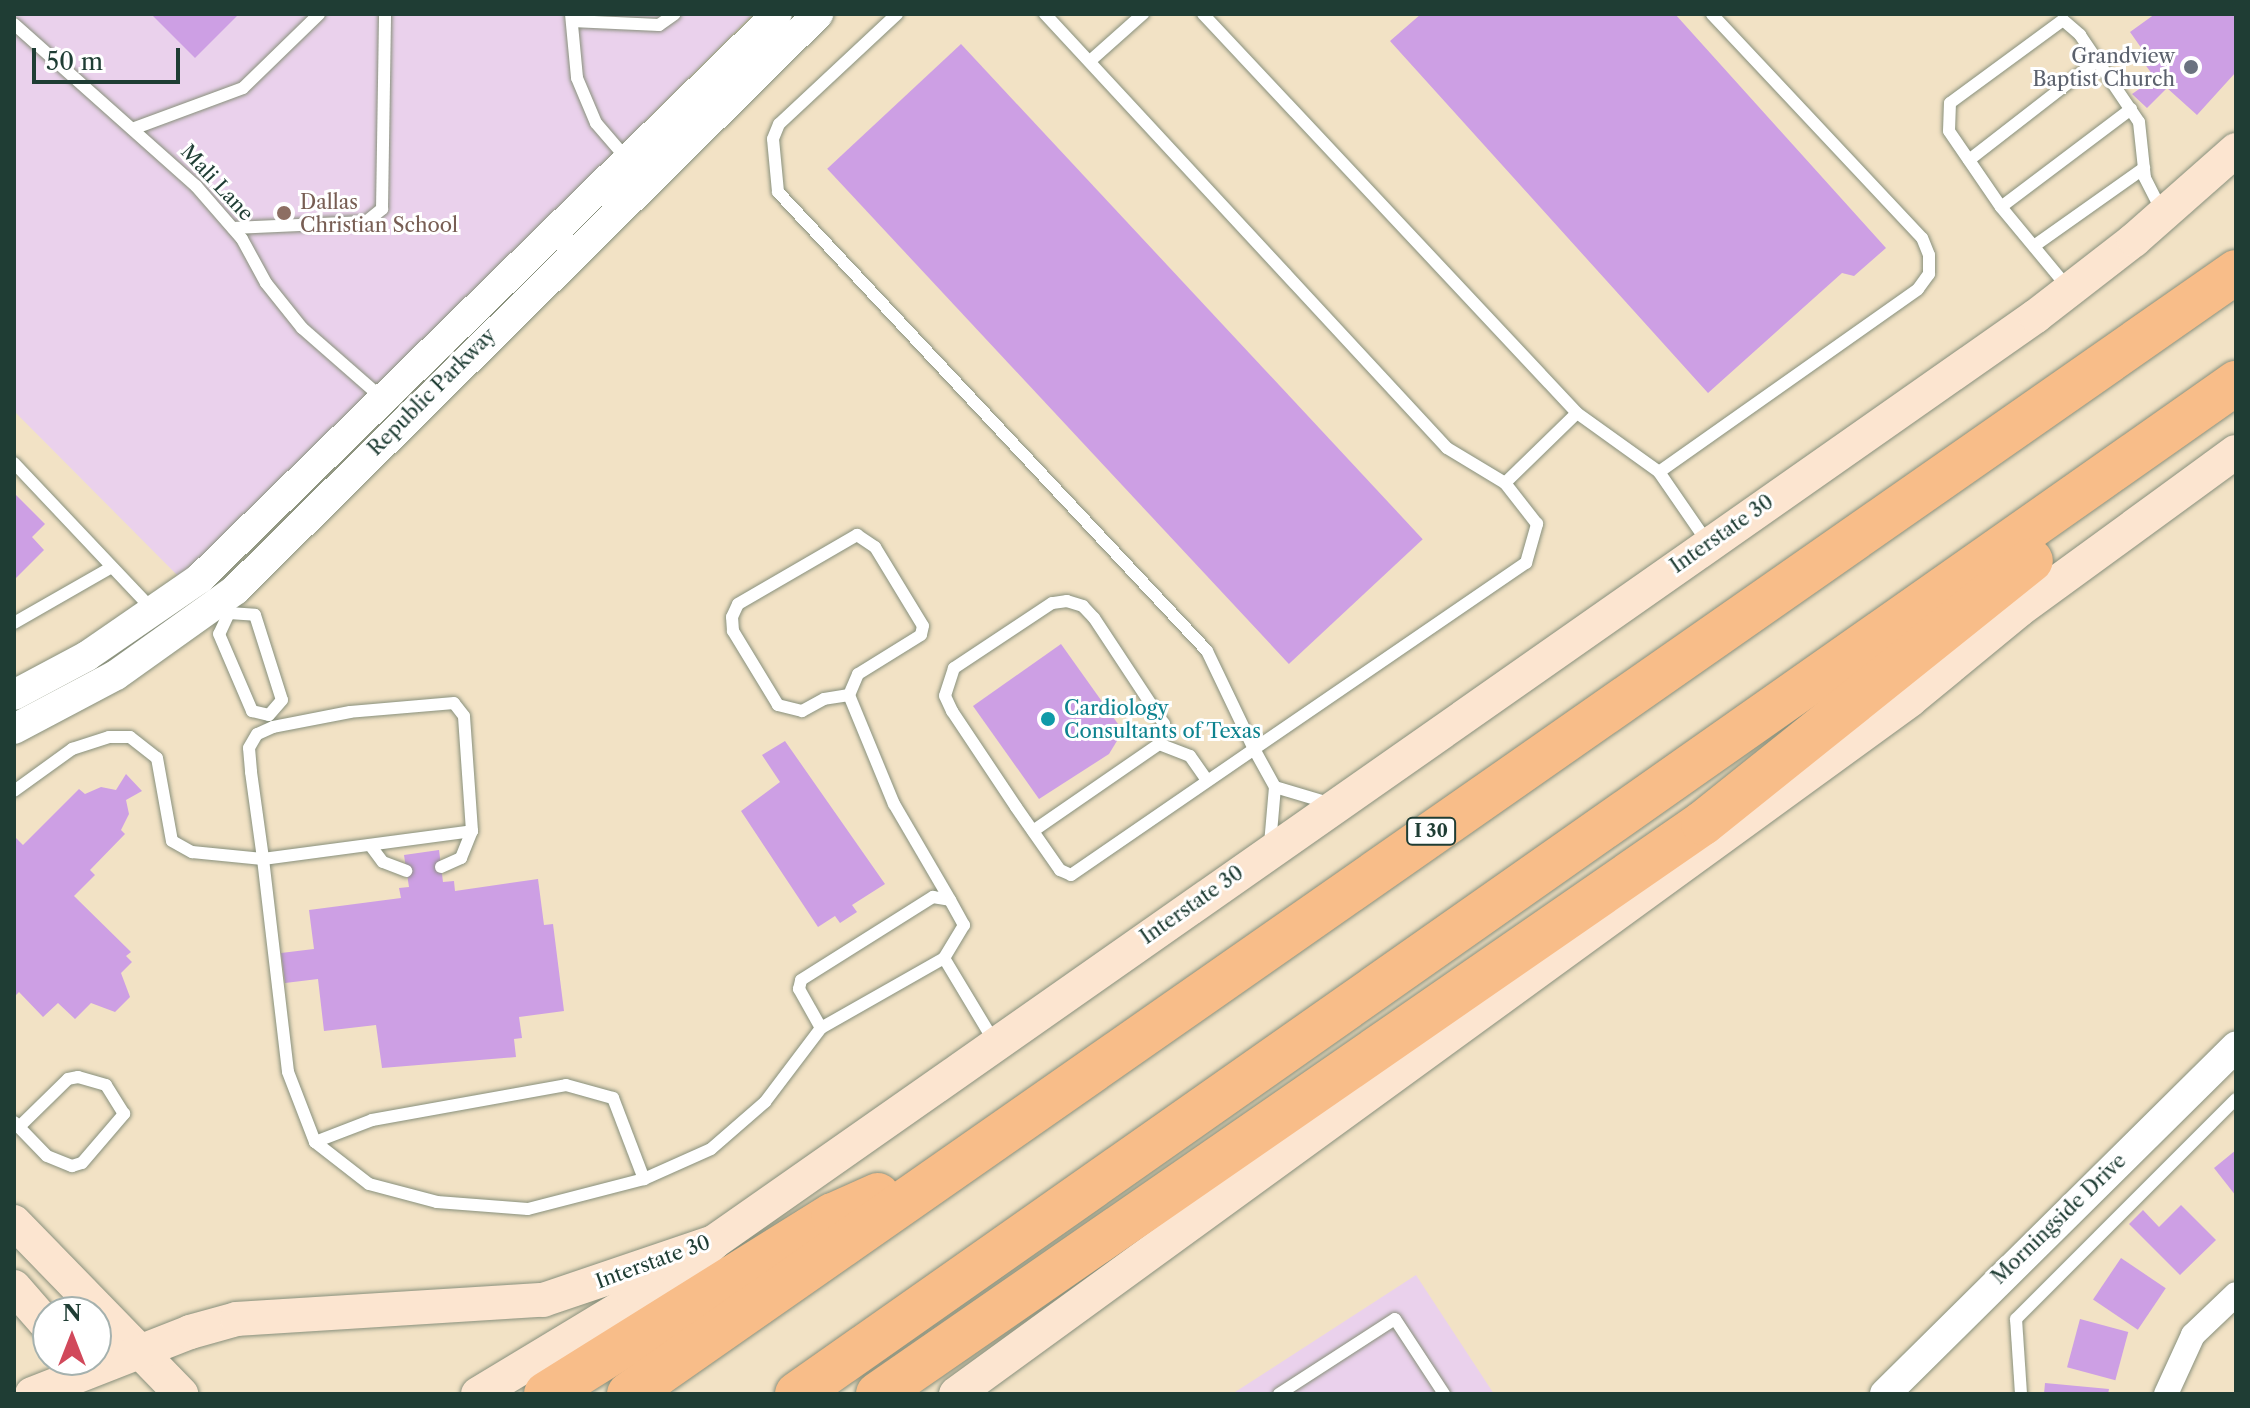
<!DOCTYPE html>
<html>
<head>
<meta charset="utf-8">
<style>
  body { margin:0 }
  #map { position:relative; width:2250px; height:1408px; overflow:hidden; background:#f2e2c5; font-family:"Libre Caslon Text",serif }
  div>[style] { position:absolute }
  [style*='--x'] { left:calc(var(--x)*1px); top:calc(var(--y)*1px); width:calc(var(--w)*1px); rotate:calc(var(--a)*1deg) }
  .built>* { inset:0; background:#ead1ec }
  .building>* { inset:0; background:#cd9fe4; transform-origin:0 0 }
  .roads { filter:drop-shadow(0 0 2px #88907c) drop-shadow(0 0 2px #88907c) }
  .service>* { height:12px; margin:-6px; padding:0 6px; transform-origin:6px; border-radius:6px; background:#fff }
  .minor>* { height:24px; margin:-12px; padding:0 12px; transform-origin:12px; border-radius:12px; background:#fff }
  .tertiary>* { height:30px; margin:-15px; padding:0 15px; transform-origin:15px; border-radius:15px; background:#fff }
  .secondary>* { height:34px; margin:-17px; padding:0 17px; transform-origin:17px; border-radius:17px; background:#fce5d0 }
  .motorway>* { height:44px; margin:-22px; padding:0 22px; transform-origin:22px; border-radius:22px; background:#f8bd89 }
  .dots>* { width:22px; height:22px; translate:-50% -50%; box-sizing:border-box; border:4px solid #fff; border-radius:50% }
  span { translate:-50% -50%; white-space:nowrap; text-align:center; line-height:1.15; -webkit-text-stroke:6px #fff; paint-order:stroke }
  .shield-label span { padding:2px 6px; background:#fff; border:2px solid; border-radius:6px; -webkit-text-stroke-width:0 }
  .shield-label { font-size:18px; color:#1f3d34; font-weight:700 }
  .worship-label { font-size:20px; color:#5b616d }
  .right { translate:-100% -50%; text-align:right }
  .street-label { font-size:20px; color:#1f3d34 }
  .education-label { font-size:20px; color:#785e54 }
  .left { translate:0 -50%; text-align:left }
  .culture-label { font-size:20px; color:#0d838f }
  .frame { position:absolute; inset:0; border:16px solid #1f3d34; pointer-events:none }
  .north { position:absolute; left:32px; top:1296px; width:80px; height:80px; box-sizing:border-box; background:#fff; border:2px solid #a5b1ae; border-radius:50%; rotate:0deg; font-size:22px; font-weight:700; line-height:32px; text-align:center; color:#1f3d34 }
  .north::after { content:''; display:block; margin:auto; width:28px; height:36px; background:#d1495b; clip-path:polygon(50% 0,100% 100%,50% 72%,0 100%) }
  .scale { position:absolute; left:32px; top:48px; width:148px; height:36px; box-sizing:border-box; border:4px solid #1f3d34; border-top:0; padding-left:10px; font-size:24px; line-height:28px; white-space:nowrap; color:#1f3d34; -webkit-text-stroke:6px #fff; paint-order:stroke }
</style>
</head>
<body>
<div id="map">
  <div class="built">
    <i style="clip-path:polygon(14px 14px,753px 14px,183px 581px,14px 411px)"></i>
    <i style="clip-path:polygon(1416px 1275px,1494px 1394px,1232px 1394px)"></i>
  </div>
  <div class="building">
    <i style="clip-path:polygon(151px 14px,239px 14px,195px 58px)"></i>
    <i style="clip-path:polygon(1421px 14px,1675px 14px,1886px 248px,1854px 276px,1842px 273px,1708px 393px,1390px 41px)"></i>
    <i style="clip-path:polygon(2155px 14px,2236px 14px,2236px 72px,2197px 115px,2167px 88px,2147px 108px,2132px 94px,2155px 78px,2144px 63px,2149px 59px,2130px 32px)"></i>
    <i style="left:961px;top:44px;width:677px;height:183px;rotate:47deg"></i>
    <i style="clip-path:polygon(14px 493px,45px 524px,32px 537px,44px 550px,14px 580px)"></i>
    <i style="clip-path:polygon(1061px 644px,1123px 731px,1109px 754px,1039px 799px,973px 706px)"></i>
    <i style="clip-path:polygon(785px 741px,885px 884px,852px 905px,857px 912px,840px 923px,835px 916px,818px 927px,741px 811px,780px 782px,762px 755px)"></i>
    <i style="clip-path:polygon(126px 774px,142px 791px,126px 800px,129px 814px,121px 830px,125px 834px,90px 870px,95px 875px,74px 896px,131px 952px,126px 956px,132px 962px,121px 973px,130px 997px,115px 1012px,91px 1003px,75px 1019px,58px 1003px,43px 1017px,19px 992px,14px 997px,14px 836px,23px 845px,79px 789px,85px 794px,101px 787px,116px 790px)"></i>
    <i style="clip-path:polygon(439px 850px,443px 882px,454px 881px,455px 891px,538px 879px,544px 925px,553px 924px,564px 1011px,519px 1017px,522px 1038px,514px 1039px,516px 1057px,382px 1068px,376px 1025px,324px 1031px,318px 979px,285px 983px,281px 953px,314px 949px,309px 910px,401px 898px,399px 888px,409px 887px,404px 855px)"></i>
    <i style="clip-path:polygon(2236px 1150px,2236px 1196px,2214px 1168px)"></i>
    <i style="clip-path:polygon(2181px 1205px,2216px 1240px,2180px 1275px,2129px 1224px,2143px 1210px,2159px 1227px)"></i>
    <i style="left:2121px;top:1258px;width:54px;height:50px;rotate:34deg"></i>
    <i style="left:2080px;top:1319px;width:50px;height:50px;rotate:15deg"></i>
    <i style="clip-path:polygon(2045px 1383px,2109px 1389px,2108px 1394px,2044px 1394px)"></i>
  </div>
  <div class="roads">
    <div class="service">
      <i style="--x:571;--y:14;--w:64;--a:84.6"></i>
      <i style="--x:577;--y:78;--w:49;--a:67.1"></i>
      <i style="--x:596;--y:123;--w:48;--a:49.3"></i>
      <i style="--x:897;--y:14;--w:161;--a:137"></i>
      <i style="--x:779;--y:124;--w:16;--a:112"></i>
      <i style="--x:773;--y:139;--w:53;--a:84.6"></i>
      <i style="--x:778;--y:192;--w:628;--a:46.93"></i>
      <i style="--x:1207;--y:651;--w:109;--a:64.4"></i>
      <i style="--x:1254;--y:749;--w:330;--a:-34.4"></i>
      <i style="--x:1526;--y:563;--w:41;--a:-74.2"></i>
      <i style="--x:1537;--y:524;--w:52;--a:-128"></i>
      <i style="--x:1505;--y:483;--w:68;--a:-148.9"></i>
      <i style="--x:1447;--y:448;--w:592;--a:-132.81"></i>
      <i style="--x:1203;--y:14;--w:547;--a:46.85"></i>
      <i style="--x:1577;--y:413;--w:101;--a:35.7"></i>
      <i style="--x:1659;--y:472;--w:86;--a:55.4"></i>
      <i style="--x:572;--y:21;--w:87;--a:2.6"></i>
      <i style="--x:659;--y:25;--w:19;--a:-35"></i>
      <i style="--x:14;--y:24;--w:244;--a:41.7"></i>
      <i style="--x:196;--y:186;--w:70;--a:49"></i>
      <i style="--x:242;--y:239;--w:50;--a:61.4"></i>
      <i style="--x:266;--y:283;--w:58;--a:51.3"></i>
      <i style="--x:302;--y:328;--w:106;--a:41.2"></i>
      <i style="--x:1090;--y:61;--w:71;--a:-41.6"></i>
      <i style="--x:135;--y:128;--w:115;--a:-20.3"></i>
      <i style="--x:243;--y:88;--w:106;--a:-44.2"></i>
      <i style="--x:1969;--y:160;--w:163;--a:-37.8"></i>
      <i style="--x:2001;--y:207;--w:163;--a:-37"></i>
      <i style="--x:233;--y:228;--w:133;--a:-2.6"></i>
      <i style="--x:366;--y:222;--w:21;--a:-39"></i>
      <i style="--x:382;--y:209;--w:195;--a:-89.1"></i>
      <i style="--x:2034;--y:246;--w:135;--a:-35.3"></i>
      <i style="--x:2069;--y:289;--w:107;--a:-129.7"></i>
      <i style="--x:2001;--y:207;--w:92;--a:-124.4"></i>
      <i style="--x:1949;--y:131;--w:28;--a:-88"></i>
      <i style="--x:1950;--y:103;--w:140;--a:-36.3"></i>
      <i style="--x:2063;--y:20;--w:23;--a:41"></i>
      <i style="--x:2080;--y:35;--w:105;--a:55.9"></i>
      <i style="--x:2139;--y:122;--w:56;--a:83.9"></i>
      <i style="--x:2145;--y:178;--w:38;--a:63"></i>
      <i style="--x:14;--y:463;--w:202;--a:46.6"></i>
      <i style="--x:1659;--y:472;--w:317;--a:-35.2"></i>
      <i style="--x:1918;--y:289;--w:19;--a:-54"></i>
      <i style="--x:1929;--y:274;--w:19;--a:-90"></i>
      <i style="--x:1929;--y:255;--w:18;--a:-112"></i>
      <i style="--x:1922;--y:238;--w:307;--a:-133.2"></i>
      <i style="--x:1505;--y:483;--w:100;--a:-44.2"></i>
      <i style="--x:218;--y:601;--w:16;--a:47"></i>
      <i style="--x:229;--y:613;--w:26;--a:4"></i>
      <i style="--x:255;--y:615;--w:89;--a:72.4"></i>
      <i style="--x:282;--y:700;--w:20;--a:131"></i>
      <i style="--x:229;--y:613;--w:23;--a:115"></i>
      <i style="--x:219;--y:634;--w:84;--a:66.8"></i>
      <i style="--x:252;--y:711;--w:17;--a:13"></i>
      <i style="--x:14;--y:623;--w:111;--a:-29.8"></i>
      <i style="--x:849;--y:695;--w:25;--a:171"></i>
      <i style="--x:824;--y:699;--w:25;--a:151"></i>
      <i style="--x:802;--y:711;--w:25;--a:-166"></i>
      <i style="--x:778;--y:705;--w:87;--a:-121.3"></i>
      <i style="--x:733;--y:631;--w:14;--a:-94"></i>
      <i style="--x:732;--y:617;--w:14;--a:-65"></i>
      <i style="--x:738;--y:604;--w:138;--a:-30.1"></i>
      <i style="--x:857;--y:535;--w:22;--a:34"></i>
      <i style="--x:875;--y:547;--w:92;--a:58.7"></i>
      <i style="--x:923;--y:626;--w:9;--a:103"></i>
      <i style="--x:921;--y:635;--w:74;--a:148.2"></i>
      <i style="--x:858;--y:674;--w:23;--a:113"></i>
      <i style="--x:849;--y:695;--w:118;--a:67.6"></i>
      <i style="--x:894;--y:804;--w:111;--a:59.7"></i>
      <i style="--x:1159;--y:744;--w:33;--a:21"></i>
      <i style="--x:1190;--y:756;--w:29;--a:55"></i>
      <i style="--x:1275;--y:787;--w:56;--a:16.5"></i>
      <i style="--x:14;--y:791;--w:72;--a:-35.9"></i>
      <i style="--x:72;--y:749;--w:39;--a:-18"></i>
      <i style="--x:109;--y:737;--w:21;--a:0"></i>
      <i style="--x:130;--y:737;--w:34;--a:38"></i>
      <i style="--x:157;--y:758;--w:84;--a:79.8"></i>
      <i style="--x:172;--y:841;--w:23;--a:29"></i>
      <i style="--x:192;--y:852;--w:71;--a:5.6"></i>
      <i style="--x:263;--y:859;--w:211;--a:-7.6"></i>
      <i style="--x:472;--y:831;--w:115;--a:-94"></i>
      <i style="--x:464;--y:716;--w:16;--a:-128"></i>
      <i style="--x:454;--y:703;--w:104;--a:175.1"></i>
      <i style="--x:350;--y:712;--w:78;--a:169"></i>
      <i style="--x:273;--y:727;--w:17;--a:156"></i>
      <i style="--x:257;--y:734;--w:16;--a:120"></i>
      <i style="--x:249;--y:748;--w:24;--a:85"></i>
      <i style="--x:251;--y:772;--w:88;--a:82.1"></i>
      <i style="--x:263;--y:859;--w:214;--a:83.3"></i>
      <i style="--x:288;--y:1072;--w:75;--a:68.9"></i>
      <i style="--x:315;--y:1142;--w:68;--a:37.9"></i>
      <i style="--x:369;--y:1184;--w:70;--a:14.8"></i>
      <i style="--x:437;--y:1202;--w:91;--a:4.4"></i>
      <i style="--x:528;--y:1209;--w:120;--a:-14.5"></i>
      <i style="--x:644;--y:1179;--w:73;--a:-24.1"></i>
      <i style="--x:711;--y:1149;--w:72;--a:-41"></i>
      <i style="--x:765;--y:1102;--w:93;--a:-52.9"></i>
      <i style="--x:821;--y:1028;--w:142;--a:-29.6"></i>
      <i style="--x:944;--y:958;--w:99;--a:59"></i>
      <i style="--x:1033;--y:831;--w:153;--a:-34.6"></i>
      <i style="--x:1159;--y:744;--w:21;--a:-76"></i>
      <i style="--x:1164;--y:724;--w:127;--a:-123.4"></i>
      <i style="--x:1094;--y:618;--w:16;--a:-133"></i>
      <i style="--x:1083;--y:606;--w:17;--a:-163"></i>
      <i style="--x:1067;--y:601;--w:15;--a:172"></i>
      <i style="--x:1052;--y:603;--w:118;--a:146.4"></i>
      <i style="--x:954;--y:668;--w:29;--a:108"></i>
      <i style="--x:945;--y:696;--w:17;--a:65"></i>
      <i style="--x:952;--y:711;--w:115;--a:56.3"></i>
      <i style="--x:1016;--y:807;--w:77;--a:55.1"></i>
      <i style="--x:1060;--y:870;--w:12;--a:24"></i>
      <i style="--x:1071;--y:875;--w:222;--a:-34.5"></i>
      <i style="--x:1254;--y:749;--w:43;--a:61.1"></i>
      <i style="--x:1275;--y:787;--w:57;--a:95"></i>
      <i style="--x:370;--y:845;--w:21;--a:53"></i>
      <i style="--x:383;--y:862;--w:25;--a:21"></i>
      <i style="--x:441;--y:867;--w:22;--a:-24"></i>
      <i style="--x:461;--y:858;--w:29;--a:-68"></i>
      <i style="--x:821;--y:1028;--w:45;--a:-119.4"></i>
      <i style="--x:799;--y:989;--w:9;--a:-77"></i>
      <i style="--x:801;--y:980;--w:156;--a:-32.2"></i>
      <i style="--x:933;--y:897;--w:17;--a:10"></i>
      <i style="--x:950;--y:900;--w:29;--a:61"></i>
      <i style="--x:964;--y:925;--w:39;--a:121"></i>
      <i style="--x:14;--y:1122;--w:47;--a:45.9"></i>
      <i style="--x:47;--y:1156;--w:27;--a:22"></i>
      <i style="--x:72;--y:1166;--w:10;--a:-17"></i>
      <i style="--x:82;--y:1163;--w:65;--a:-49.4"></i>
      <i style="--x:124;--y:1114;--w:34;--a:-122"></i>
      <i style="--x:106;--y:1085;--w:29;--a:-164"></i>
      <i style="--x:78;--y:1077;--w:10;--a:169"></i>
      <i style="--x:68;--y:1079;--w:69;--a:135.6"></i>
      <i style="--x:315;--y:1142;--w:61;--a:-21.1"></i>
      <i style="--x:372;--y:1120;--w:197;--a:-10.2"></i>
      <i style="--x:566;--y:1085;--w:49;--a:15.5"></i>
      <i style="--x:613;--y:1098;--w:87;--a:69.1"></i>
      <i style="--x:1279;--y:1394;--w:138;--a:-32.9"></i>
      <i style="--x:1395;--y:1319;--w:90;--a:56.8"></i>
      <i style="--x:2021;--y:1394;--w:75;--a:-93.8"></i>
      <i style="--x:2016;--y:1319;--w:311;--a:-45"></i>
    </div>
    <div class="minor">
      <i style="--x:2166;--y:1394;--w:65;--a:-65.4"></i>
      <i style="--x:2193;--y:1335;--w:59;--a:-43.6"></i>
    </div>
    <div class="tertiary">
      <i style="--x:14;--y:695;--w:83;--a:-28.1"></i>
      <i style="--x:87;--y:656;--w:136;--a:-34.5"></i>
      <i style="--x:199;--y:579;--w:808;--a:-44.35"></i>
      <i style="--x:14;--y:729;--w:115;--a:-27.9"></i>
      <i style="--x:116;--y:675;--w:146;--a:-35.5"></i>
      <i style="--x:235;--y:590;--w:820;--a:-44.65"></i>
      <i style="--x:1885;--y:1394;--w:494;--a:-44.7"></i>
    </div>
    <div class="secondary">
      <i style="--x:14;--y:1222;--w:240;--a:45.8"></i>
      <i style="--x:14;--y:1287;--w:52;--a:48.9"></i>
      <i style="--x:32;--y:1394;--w:170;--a:-21.4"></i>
      <i style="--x:190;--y:1332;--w:49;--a:-15.5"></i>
      <i style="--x:237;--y:1319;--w:307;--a:-3.6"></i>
      <i style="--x:543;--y:1300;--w:181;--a:-18.7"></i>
      <i style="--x:714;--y:1242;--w:1614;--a:-35.01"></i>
      <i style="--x:2036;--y:316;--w:124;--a:-37.8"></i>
      <i style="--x:2134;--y:240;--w:136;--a:-41.4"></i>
      <i style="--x:478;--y:1394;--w:182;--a:-31.1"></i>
      <i style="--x:634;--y:1300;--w:51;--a:-24.5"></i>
      <i style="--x:680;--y:1279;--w:47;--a:-47.6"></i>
      <i style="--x:956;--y:1394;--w:1180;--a:-36.03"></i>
      <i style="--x:1910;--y:700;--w:141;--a:-39.5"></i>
      <i style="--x:2019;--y:610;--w:268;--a:-36.1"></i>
    </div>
    <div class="motorway">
      <i style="--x:546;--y:1394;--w:338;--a:-32"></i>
      <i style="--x:833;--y:1215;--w:49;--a:-24"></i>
      <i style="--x:629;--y:1394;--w:1960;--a:-34.92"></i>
      <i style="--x:797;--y:1394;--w:1759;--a:-35.09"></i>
      <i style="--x:878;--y:1394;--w:1003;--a:-34.69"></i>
      <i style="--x:1703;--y:823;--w:420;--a:-38.7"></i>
    </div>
  </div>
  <div class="dots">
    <i style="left:2191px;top:67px;background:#6b7280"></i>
    <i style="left:284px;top:213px;background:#8d6e63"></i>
    <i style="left:1048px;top:719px;background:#0f9aa8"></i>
  </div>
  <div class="shield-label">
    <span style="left:1431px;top:831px">I 30</span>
  </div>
  <div class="worship-label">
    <span class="right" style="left:2175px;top:68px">Grandview<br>Baptist Church</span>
  </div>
  <div class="street-label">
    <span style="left:217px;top:183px;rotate:47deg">Mali Lane</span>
    <span style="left:432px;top:392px;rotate:-45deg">Republic Parkway</span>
    <span style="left:1722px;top:534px;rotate:-35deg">Interstate 30</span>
    <span style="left:1192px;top:905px;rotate:-35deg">Interstate 30</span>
    <span style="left:2059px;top:1219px;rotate:-44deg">Morningside Drive</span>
    <span style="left:653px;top:1262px;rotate:-20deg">Interstate 30</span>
  </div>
  <div class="education-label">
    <span class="left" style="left:300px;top:214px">Dallas<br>Christian School</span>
  </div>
  <div class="culture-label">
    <span class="left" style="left:1064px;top:720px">Cardiology<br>Consultants of Texas</span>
  </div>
  <div class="frame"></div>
  <div class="north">N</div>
  <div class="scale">50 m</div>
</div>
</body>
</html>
